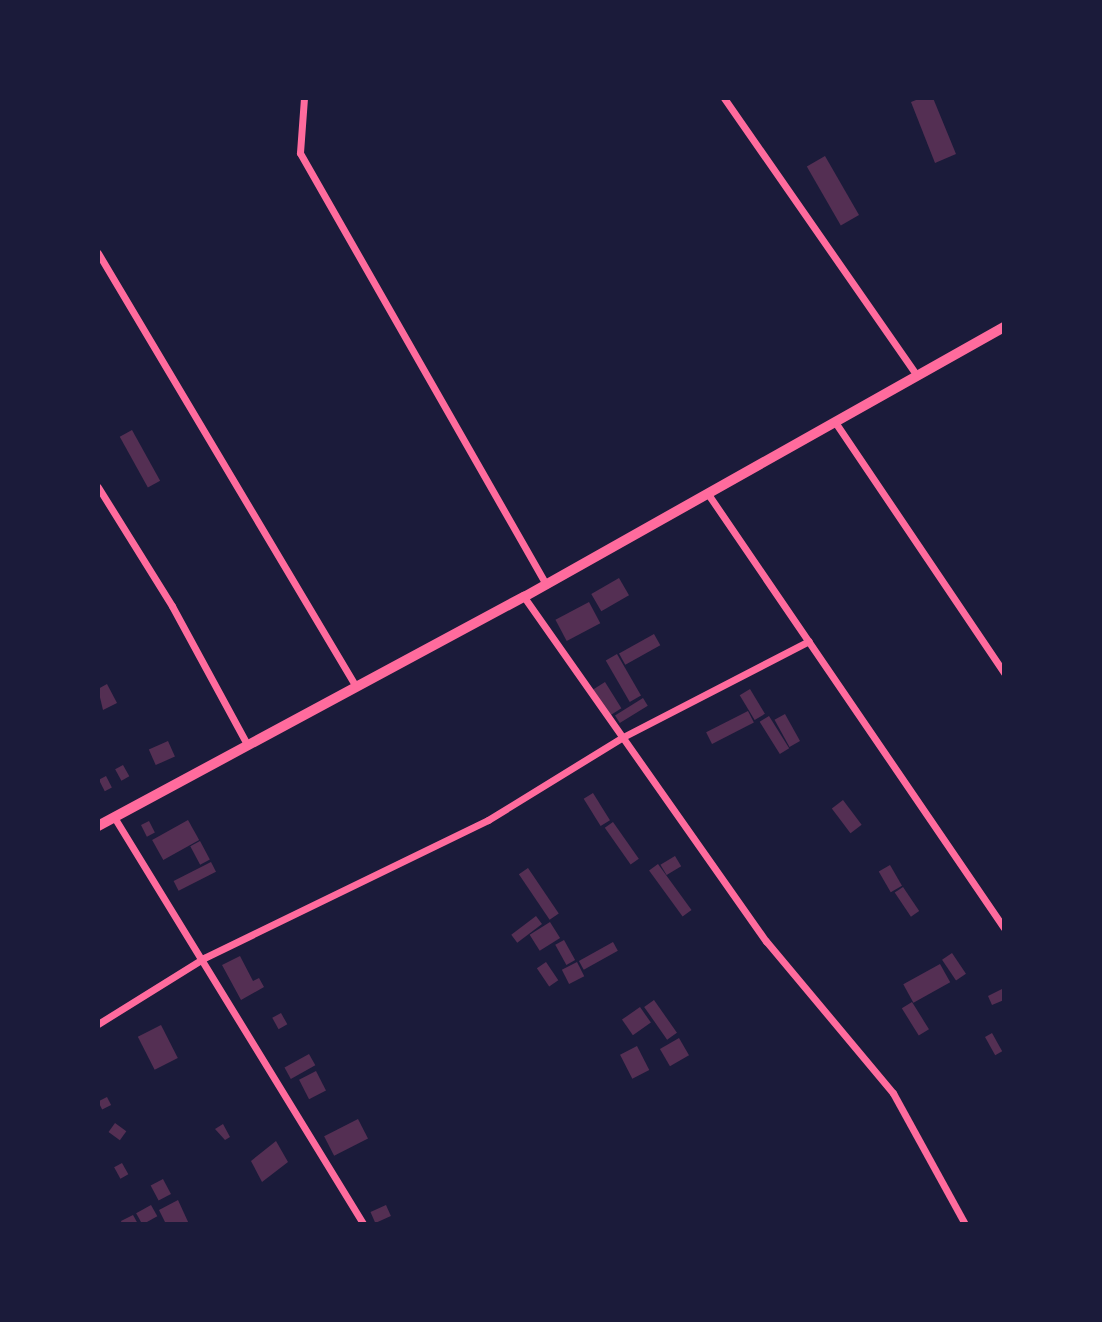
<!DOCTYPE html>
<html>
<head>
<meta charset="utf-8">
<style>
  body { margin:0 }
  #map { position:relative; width:1102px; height:1322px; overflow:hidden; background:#1b1b3a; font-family:Cabin,sans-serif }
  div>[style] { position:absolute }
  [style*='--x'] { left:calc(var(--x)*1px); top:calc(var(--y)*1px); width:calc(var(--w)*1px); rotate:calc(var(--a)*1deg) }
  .building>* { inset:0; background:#542f53; transform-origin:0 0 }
  .minor>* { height:7px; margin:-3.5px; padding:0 3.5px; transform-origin:3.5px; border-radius:3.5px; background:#ff6b9d }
  .trunk>* { height:10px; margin:-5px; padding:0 5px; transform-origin:5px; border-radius:5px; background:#ff6b9d }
  span { translate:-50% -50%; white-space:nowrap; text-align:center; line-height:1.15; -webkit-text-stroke:7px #1b1b3a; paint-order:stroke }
  .frame { position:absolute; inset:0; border:100px solid #1b1b3a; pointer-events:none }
</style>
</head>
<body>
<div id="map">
  <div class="building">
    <i style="clip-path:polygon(921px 98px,933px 98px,956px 154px,935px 163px,911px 102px)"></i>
    <i style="left:825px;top:156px;width:68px;height:21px;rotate:60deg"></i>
    <i style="left:132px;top:430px;width:58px;height:14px;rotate:61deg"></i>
    <i style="left:619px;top:578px;width:20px;height:32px;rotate:60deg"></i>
    <i style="left:589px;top:602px;width:24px;height:38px;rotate:62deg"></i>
    <i style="left:654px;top:634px;width:13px;height:40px;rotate:61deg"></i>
    <i style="left:617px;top:654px;width:48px;height:13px;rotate:60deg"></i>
    <i style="left:605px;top:682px;width:31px;height:14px;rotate:58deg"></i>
    <i style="clip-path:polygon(107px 684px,117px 703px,103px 710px,98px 689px)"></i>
    <i style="left:750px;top:689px;width:29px;height:12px;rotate:59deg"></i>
    <i style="left:643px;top:698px;width:9px;height:33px;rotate:58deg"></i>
    <i style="left:748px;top:711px;width:13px;height:47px;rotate:63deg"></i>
    <i style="left:785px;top:714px;width:31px;height:12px;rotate:61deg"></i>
    <i style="left:769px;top:716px;width:38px;height:11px;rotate:58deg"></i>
    <i style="left:168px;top:741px;width:17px;height:21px;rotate:66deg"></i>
    <i style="left:123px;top:765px;width:13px;height:9px;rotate:61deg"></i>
    <i style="left:106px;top:776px;width:13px;height:8px;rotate:63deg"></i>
    <i style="left:593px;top:793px;width:32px;height:11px;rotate:58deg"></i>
    <i style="left:843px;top:800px;width:31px;height:14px;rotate:53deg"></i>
    <i style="left:188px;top:820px;width:23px;height:41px;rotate:61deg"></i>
    <i style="left:149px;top:821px;width:13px;height:9px;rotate:63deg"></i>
    <i style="left:613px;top:822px;width:45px;height:10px;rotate:55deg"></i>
    <i style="left:200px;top:841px;width:21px;height:11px;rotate:62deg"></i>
    <i style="left:675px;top:856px;width:12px;height:17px;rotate:59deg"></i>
    <i style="left:211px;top:862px;width:11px;height:42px;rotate:63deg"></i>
    <i style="left:658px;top:864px;width:57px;height:11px;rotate:54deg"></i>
    <i style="left:890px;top:865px;width:24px;height:13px;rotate:60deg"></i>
    <i style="left:528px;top:868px;width:55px;height:11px;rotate:56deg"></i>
    <i style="left:903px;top:887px;width:29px;height:10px;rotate:56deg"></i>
    <i style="left:536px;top:916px;width:10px;height:31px;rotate:53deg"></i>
    <i style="left:550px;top:922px;width:19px;height:24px;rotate:58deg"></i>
    <i style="left:564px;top:940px;width:23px;height:10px;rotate:61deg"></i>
    <i style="left:613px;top:942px;width:10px;height:39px;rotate:61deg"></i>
    <i style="left:952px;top:953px;width:25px;height:12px;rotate:56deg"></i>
    <i style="clip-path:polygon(240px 956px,253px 981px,259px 978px,264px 987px,241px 1000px,222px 965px)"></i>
    <i style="left:546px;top:962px;width:22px;height:11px;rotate:56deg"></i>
    <i style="left:577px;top:962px;width:16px;height:17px;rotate:63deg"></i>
    <i style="left:940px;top:964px;width:21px;height:42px;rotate:61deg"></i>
    <i style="clip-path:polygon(1004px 988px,1004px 1000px,992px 1005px,988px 996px)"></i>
    <i style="left:654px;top:1000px;width:40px;height:12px;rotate:55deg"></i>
    <i style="left:912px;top:1002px;width:32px;height:12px;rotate:58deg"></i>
    <i style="left:640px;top:1007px;width:19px;height:22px;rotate:55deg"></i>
    <i style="left:281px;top:1013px;width:13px;height:10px;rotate:61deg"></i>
    <i style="left:161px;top:1025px;width:37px;height:26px;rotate:63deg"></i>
    <i style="left:992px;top:1033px;width:21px;height:8px;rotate:61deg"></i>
    <i style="left:679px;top:1038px;width:20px;height:22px;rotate:60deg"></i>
    <i style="left:637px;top:1046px;width:27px;height:19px;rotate:63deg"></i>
    <i style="left:309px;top:1054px;width:13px;height:28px;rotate:61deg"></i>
    <i style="left:316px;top:1071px;width:22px;height:19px;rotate:63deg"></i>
    <i style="left:107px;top:1097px;width:9px;height:10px;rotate:63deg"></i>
    <i style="left:358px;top:1119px;width:22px;height:38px;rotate:63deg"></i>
    <i style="left:115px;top:1123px;width:14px;height:11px;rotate:36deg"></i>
    <i style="clip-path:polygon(223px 1124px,230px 1137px,225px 1140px,215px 1129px)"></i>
    <i style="clip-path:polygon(276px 1141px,288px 1162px,262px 1182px,251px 1161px)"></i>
    <i style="left:122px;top:1163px;width:13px;height:9px;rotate:61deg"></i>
    <i style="left:163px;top:1179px;width:17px;height:14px;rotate:62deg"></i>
    <i style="clip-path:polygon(178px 1200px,189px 1224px,166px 1224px,159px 1210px)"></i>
    <i style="left:151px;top:1205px;width:13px;height:17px;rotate:61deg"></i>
    <i style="left:386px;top:1205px;width:12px;height:17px;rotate:66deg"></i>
    <i style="clip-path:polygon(133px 1215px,138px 1224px,122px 1224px,121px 1221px)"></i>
  </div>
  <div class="minor">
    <i style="--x:304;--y:98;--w:55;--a:94.2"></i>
    <i style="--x:300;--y:153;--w:497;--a:60.3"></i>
    <i style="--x:724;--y:98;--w:338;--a:55.2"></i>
    <i style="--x:98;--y:253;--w:503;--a:59.25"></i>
    <i style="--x:835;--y:422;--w:303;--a:56"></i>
    <i style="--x:98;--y:487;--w:140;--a:58.1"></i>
    <i style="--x:172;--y:606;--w:157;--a:61.5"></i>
    <i style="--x:708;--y:494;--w:525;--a:55.7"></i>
    <i style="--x:524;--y:597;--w:421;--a:54.9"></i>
    <i style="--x:766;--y:941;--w:198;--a:50.1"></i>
    <i style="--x:893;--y:1093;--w:149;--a:61.2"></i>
    <i style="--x:114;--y:817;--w:477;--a:58.5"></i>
    <i style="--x:98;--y:1024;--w:125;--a:-31.9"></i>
    <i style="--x:204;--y:958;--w:316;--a:-25.9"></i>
    <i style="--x:488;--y:820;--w:158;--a:-31.6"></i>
    <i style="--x:623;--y:737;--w:209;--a:-27.3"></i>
  </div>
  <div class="trunk">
    <i style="--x:98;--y:826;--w:484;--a:-28.3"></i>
    <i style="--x:524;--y:597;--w:551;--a:-29.36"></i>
  </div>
  <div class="frame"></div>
</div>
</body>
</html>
